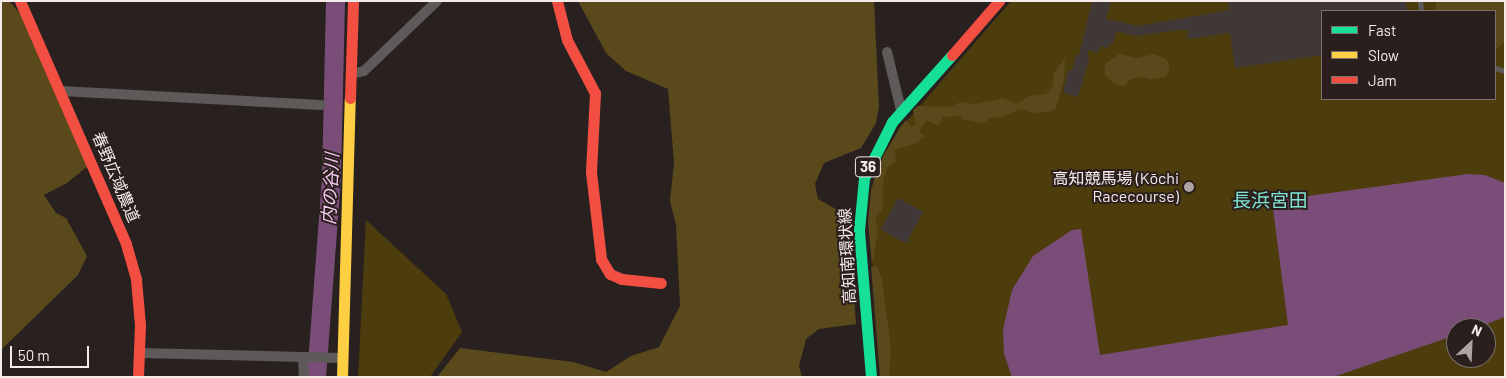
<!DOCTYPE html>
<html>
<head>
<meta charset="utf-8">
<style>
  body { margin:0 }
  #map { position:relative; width:1506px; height:378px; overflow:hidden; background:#282120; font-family:Barlow,"Noto Sans JP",sans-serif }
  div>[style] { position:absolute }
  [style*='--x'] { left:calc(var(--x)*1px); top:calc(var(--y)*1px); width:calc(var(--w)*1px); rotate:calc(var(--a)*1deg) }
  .green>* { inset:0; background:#4d3d0c }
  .forest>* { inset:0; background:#59491b }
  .water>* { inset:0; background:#794d77 }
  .river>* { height:19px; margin:-9.5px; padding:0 9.5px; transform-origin:9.5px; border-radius:9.5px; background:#794d77 }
  .building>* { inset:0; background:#3f3837; transform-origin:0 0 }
  .lane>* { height:5px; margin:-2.5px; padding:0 2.5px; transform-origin:2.5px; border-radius:2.5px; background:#5e5a59 }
  .street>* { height:10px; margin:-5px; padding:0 5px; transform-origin:5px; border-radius:5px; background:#5e5a59 }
  .fast>* { height:11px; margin:-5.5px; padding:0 5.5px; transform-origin:5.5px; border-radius:5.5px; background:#16e098 }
  .slow>* { height:11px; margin:-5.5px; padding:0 5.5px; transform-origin:5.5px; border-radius:5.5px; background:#ffcf43 }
  .jam>* { height:11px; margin:-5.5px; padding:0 5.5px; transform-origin:5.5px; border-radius:5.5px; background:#f24e42 }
  .dots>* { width:14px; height:14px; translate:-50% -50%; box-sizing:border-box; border:2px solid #2b1f1d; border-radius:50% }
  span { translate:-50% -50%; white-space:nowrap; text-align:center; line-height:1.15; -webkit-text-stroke:4px #2b1f1d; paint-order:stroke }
  .shield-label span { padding:1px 4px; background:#2b1f1d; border:1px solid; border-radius:4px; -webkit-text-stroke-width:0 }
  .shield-label { font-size:15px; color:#f4ebea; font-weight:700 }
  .street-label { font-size:16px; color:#f4ebea }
  .poi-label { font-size:16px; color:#f4ebea }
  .right { translate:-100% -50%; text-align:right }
  .water-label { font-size:18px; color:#f7cbf4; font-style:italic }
  .quarter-label { font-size:19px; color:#7fe5d2 }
  .frame { position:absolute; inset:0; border:2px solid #f4ebea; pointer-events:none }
  .legend { position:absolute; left:1321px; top:10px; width:175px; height:90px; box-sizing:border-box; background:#2b1f1d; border:1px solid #7b716f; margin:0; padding:6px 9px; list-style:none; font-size:15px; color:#f4ebea }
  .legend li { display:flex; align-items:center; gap:10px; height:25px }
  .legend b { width:25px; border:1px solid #7b716f }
  .north { position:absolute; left:1446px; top:318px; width:50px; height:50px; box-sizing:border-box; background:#2b1f1d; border:1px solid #7b716f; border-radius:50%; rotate:25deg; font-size:14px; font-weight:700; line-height:20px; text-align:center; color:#f4ebea }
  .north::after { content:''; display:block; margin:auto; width:18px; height:22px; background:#ada4a3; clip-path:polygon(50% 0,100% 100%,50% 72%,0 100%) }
  .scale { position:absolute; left:10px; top:346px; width:79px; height:22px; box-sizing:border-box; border:2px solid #f4ebea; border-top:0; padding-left:6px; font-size:15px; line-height:18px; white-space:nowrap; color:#f4ebea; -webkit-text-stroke:4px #2b1f1d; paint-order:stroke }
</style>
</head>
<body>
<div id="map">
  <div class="green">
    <i style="clip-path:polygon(evenodd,1011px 1px,1505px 1px,1505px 377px,881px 377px,870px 226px,874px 184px,883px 156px,899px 130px,1011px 1px,1322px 11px,1495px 11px,1495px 99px,1322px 99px,1322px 11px,1011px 1px,1456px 328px,1486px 328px,1486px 358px,1456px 358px,1456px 328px)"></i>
    <i style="clip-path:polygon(366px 220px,446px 294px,462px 332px,430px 377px,358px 377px)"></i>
  </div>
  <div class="forest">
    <i style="clip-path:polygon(1px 1px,9px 1px,25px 19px,88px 166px,67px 183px,44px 195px,56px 213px,66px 218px,87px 256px,78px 275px,1px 350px)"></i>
    <i style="clip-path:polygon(578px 1px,874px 1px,879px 107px,876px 123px,861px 148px,824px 163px,815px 184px,818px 199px,848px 216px,856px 324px,819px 329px,806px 339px,799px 366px,802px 377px,437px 377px,460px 348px,573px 362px,606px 372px,631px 356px,659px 347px,680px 306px,676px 225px,670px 201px,674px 163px,668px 89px,626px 71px,606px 53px)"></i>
    <i style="clip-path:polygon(1436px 1px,1505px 1px,1505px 42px,1495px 50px,1495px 11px,1436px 11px)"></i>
    <i style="clip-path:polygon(1119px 54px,1137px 58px,1154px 54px,1166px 59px,1170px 67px,1166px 77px,1150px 79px,1144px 77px,1131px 79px,1124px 86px,1117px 86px,1105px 75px,1105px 64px)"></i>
    <i style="clip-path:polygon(1065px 58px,1064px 80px,1056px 108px,1050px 112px,1032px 113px,1021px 109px,1001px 118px,992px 117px,983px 123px,962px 119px,962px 116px,943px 117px,938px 126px,927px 120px,919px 131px,925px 136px,917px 143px,895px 150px,896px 162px,887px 168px,883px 181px,883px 209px,875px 219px,878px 230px,872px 266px,868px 222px,871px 190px,879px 164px,899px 129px,906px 120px,911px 126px,916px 125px,913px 110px,918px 106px,949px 107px,961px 102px,975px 104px,1003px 98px,1016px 104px,1029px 96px,1046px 94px,1052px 89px,1054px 73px)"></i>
    <i style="clip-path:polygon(877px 265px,882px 279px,891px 349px,889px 377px,880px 377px,871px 267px)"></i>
  </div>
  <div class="water">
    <i style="clip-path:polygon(1468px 174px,1485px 175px,1505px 183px,1505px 317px,1476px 328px,1456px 328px,1456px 335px,1333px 377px,1012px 377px,1004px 354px,1003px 330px,1012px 290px,1033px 256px,1072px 230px,1081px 229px,1100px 355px,1288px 325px,1272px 201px)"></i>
  </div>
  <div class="river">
    <i style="--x:316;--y:377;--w:201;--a:-85.7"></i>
    <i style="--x:331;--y:177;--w:176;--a:-88.7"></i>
  </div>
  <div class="building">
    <i style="clip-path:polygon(1092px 1px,1111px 1px,1106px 19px,1138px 26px,1229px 10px,1228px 1px,1406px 1px,1407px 11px,1322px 11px,1322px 55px,1235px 68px,1230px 33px,1188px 39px,1187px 29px,1136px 36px,1116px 31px,1113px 44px,1109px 44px,1108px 48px,1100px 46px,1098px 53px,1087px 50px,1089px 60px,1078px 97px,1063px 93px,1068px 70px,1072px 71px,1076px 54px,1079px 55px)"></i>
    <i style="left:898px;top:198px;width:29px;height:36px;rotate:29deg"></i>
  </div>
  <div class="lane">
    <i style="--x:1420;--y:1;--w:10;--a:84"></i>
    <i style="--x:1495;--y:68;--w:10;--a:17"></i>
  </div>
  <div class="street">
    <i style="--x:887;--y:52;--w:60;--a:76.4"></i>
    <i style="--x:351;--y:74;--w:13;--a:-13"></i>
    <i style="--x:364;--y:71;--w:101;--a:-43.8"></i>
    <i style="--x:61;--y:91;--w:260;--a:3.1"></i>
    <i style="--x:140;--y:353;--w:201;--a:1.4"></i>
    <i style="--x:303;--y:358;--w:19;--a:87"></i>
  </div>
  <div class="fast">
    <i style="--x:871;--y:377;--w:147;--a:-94.7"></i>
    <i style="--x:859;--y:230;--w:52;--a:-84.5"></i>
    <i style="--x:864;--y:178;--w:63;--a:-63.4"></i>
    <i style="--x:892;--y:122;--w:90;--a:-48.2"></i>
  </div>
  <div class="slow">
    <i style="--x:342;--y:377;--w:279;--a:-88.4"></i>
  </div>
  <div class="jam">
    <i style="--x:20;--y:1;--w:265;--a:66.4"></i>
    <i style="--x:126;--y:244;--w:37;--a:74"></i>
    <i style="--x:136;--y:280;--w:45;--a:84.9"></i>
    <i style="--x:140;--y:325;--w:52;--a:92.2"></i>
    <i style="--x:557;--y:1;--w:40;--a:75.6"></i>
    <i style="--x:567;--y:40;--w:60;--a:62.2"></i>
    <i style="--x:595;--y:93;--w:79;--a:92.9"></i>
    <i style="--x:591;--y:172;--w:88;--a:83.4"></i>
    <i style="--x:601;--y:259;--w:17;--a:59"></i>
    <i style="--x:610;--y:274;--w:13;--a:23"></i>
    <i style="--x:622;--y:279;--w:39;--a:6"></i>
    <i style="--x:952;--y:55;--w:72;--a:-49"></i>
    <i style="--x:350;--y:98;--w:97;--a:-88.2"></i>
  </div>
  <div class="dots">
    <i style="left:1189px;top:187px;background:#ada4a3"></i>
  </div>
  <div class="shield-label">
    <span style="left:868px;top:167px">36</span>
  </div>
  <div class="street-label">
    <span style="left:116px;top:177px;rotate:67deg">春野広域農道</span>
    <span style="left:847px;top:256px;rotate:-93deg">高知南環状線</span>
  </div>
  <div class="poi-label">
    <span class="right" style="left:1179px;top:187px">高知競馬場 (Kōchi<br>Racecourse)</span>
  </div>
  <div class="water-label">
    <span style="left:330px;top:189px;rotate:-87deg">内の谷川</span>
  </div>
  <div class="quarter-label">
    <span style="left:1270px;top:200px">長浜宮田</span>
  </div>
  <div class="frame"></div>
  <ul class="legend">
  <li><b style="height:6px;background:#16e098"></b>Fast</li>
  <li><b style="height:6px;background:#ffcf43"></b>Slow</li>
  <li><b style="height:6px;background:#f24e42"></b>Jam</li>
  </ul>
  <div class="north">N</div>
  <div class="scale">50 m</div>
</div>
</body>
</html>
